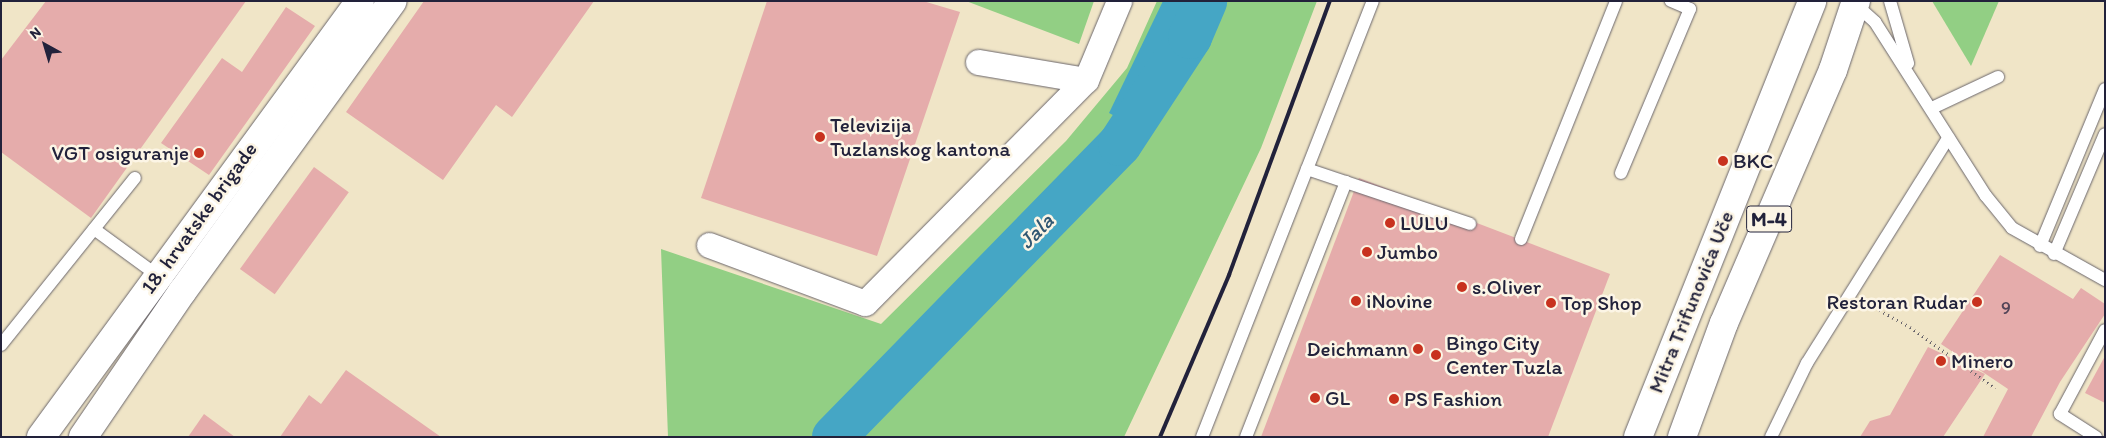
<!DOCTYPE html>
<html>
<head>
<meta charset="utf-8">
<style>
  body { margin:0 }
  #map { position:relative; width:2106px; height:438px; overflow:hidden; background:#f0e5c7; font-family:Itim,sans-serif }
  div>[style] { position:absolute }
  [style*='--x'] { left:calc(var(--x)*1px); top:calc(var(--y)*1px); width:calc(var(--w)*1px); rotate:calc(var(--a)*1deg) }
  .green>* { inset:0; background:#92cf84 }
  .water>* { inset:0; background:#45a6c5 }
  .river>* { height:44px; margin:-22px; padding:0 22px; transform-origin:22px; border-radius:22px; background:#45a6c5 }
  .building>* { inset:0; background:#e5acab; transform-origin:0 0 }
  .path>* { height:3px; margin-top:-1.5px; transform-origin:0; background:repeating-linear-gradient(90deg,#6a666c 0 1px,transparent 0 5px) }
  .roads { filter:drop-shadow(0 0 1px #6a666c) drop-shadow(0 0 1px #6a666c) }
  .lane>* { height:12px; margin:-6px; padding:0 6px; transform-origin:6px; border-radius:6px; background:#fff }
  .street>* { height:25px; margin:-12.5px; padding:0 12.5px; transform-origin:12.5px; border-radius:12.5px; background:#fff }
  .secondary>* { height:28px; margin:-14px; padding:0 14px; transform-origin:14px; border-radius:14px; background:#fff }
  .primary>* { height:28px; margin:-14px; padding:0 14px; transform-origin:14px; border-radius:14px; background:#fff }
  .rail>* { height:4px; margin:-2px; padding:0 2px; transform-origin:2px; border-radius:2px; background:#22223b }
  .dots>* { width:14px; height:14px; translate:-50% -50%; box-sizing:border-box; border:2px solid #fcf5e5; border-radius:50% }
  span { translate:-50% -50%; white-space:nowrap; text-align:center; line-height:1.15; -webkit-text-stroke:5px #fcf5e5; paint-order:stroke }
  .number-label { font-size:19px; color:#534457 }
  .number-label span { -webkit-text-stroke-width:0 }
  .shield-label span { padding:1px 4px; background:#fcf5e5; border:1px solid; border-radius:4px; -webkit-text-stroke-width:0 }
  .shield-label { font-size:20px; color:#22223b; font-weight:700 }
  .poi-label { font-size:21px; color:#22223b }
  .left { translate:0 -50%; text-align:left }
  .right { translate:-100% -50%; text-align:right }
  .street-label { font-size:21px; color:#22223b }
  .water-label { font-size:22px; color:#305772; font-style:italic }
  .frame { position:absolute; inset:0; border:2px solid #22223b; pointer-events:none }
  .north { position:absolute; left:20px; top:20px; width:50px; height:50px; -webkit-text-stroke:4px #fcf5e5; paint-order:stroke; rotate:321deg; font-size:14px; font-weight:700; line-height:20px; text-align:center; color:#22223b }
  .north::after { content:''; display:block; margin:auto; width:18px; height:22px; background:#22223b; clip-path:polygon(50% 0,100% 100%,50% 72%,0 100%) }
</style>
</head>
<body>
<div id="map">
  <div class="green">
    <i style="clip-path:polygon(966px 1px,1094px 1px,1079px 44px)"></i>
    <i style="clip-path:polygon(1157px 1px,1317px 1px,1261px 148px,1124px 437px,668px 437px,661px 249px,881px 324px,1066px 141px,1127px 68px)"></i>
    <i style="clip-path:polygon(1932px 1px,1999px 1px,1971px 66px)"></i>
  </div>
  <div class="water">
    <i style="clip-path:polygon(1163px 1px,1211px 1px,1138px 128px,1109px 113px)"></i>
  </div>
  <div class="river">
    <i style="--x:834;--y:437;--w:409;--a:-45.7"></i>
    <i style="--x:1120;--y:144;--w:128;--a:-56.8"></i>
    <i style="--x:1190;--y:37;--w:39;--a:-67"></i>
  </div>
  <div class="building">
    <i style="clip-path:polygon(46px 1px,246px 1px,91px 218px,1px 152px,1px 60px)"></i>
    <i style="clip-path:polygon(424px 1px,594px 1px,512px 117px,496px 105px,443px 180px,346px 112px)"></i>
    <i style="clip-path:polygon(767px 1px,923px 1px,960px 12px,877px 256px,701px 198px)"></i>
    <i style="clip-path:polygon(286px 7px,315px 26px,209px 175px,161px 143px,222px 58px,242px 72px)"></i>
    <i style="left:314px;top:167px;width:43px;height:126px;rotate:36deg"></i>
    <i style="clip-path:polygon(1359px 178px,1610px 274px,1548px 437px,1261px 437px)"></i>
    <i style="clip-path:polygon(2000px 255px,2073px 299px,2081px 288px,2105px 304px,2105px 314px,2060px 382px,2031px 437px,1983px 437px,2008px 389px,1941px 344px)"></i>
    <i style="clip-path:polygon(1928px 347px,1985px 374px,1943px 437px,1860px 437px,1870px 421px,1890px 415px)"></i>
    <i style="clip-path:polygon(2105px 356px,2105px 403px,2085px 393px)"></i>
    <i style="clip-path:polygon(346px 370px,441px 437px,280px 437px,309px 395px,321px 404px)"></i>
    <i style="clip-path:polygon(204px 414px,235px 437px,188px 437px)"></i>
  </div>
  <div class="path">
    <i style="--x:1866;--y:303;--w:50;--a:28.6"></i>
    <i style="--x:1910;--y:327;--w:105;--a:35.7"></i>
  </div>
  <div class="roads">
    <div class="lane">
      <i style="--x:1890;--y:1;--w:65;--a:73.8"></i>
      <i style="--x:1855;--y:4;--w:27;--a:42"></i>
      <i style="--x:1875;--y:22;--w:206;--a:57.5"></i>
      <i style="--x:1986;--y:196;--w:41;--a:50.9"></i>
      <i style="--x:2012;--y:228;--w:107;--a:29.2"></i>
      <i style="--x:1932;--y:108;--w:73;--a:-25.2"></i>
      <i style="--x:1307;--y:169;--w:172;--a:18.6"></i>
      <i style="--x:1621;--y:173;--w:178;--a:-67.2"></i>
      <i style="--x:1690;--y:9;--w:21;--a:-157"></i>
      <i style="--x:94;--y:229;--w:83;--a:36.2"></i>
      <i style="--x:1521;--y:239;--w:256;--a:-68.2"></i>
      <i style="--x:2040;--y:246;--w:170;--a:-67.5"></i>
      <i style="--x:2054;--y:254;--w:130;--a:-67"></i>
      <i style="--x:1;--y:345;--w:214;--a:-51.3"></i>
      <i style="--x:1202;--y:437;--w:468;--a:-68.6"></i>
      <i style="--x:1246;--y:437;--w:274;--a:-68.6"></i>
      <i style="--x:1771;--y:437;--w:82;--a:-64.1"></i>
      <i style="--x:1807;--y:363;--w:266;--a:-57.9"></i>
      <i style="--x:2096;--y:437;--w:43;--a:-147.4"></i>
      <i style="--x:2060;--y:414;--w:95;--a:-61.8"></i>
    </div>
    <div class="street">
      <i style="--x:978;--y:62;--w:109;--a:9.5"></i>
      <i style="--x:709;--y:245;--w:166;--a:20.4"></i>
      <i style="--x:865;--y:303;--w:314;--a:-45.3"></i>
      <i style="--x:1086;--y:80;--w:86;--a:-67.3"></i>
    </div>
    <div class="secondary">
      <i style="--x:41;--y:437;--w:540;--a:-53.81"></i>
      <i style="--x:83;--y:437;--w:176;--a:-55.7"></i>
      <i style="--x:182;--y:292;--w:359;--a:-54.1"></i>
    </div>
    <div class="primary">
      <i style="--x:1638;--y:437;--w:469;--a:-68.2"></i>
      <i style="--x:1682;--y:437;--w:121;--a:-69.8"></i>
      <i style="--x:1724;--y:323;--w:275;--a:-66.7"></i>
      <i style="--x:1833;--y:70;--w:73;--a:-71.6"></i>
    </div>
  </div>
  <div class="rail">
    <i style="--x:1160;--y:437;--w:176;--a:-66.9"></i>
    <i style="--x:1229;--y:275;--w:292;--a:-69.8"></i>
  </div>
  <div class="dots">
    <i style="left:820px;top:137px;background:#c8321e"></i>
    <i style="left:199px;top:153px;background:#c8321e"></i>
    <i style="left:1723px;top:161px;background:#c8321e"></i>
    <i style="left:1390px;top:223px;background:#c8321e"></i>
    <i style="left:1367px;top:252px;background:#c8321e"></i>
    <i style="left:1462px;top:287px;background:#c8321e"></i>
    <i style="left:1356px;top:301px;background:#c8321e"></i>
    <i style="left:1977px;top:302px;background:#c8321e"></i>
    <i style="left:1551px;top:303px;background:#c8321e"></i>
    <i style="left:1418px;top:349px;background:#c8321e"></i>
    <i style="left:1436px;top:355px;background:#c8321e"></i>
    <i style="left:1941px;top:361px;background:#c8321e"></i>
    <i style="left:1315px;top:398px;background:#c8321e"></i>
    <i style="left:1394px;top:399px;background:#c8321e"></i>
  </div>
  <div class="number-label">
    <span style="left:2006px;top:308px">9</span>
  </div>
  <div class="shield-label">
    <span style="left:1769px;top:219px">M-4</span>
  </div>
  <div class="poi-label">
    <span class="left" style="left:830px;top:137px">Televizija<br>Tuzlanskog kantona</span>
    <span class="right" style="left:189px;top:153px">VGT osiguranje</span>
    <span class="left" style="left:1733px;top:161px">BKC</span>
    <span class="left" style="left:1400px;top:223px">LULU</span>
    <span class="left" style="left:1377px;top:252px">Jumbo</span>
    <span class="left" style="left:1472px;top:287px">s.Oliver</span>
    <span class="left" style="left:1366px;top:301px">iNovine</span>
    <span class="right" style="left:1967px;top:302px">Restoran Rudar</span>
    <span class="left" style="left:1561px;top:303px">Top Shop</span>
    <span class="left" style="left:1446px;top:355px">Bingo City<br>Center Tuzla</span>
    <span class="right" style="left:1408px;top:349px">Deichmann</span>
    <span class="left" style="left:1951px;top:361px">Minero</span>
    <span class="left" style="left:1325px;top:398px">GL</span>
    <span class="left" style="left:1404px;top:399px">PS Fashion</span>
  </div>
  <div class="street-label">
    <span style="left:199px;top:218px;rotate:-54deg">18. hrvatske brigade</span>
    <span style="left:1691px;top:302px;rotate:-68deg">Mitra Trifunovića Uče</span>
  </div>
  <div class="water-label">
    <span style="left:1036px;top:231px;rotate:-46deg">Jala</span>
  </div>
  <div class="frame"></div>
  <div class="north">N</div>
</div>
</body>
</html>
